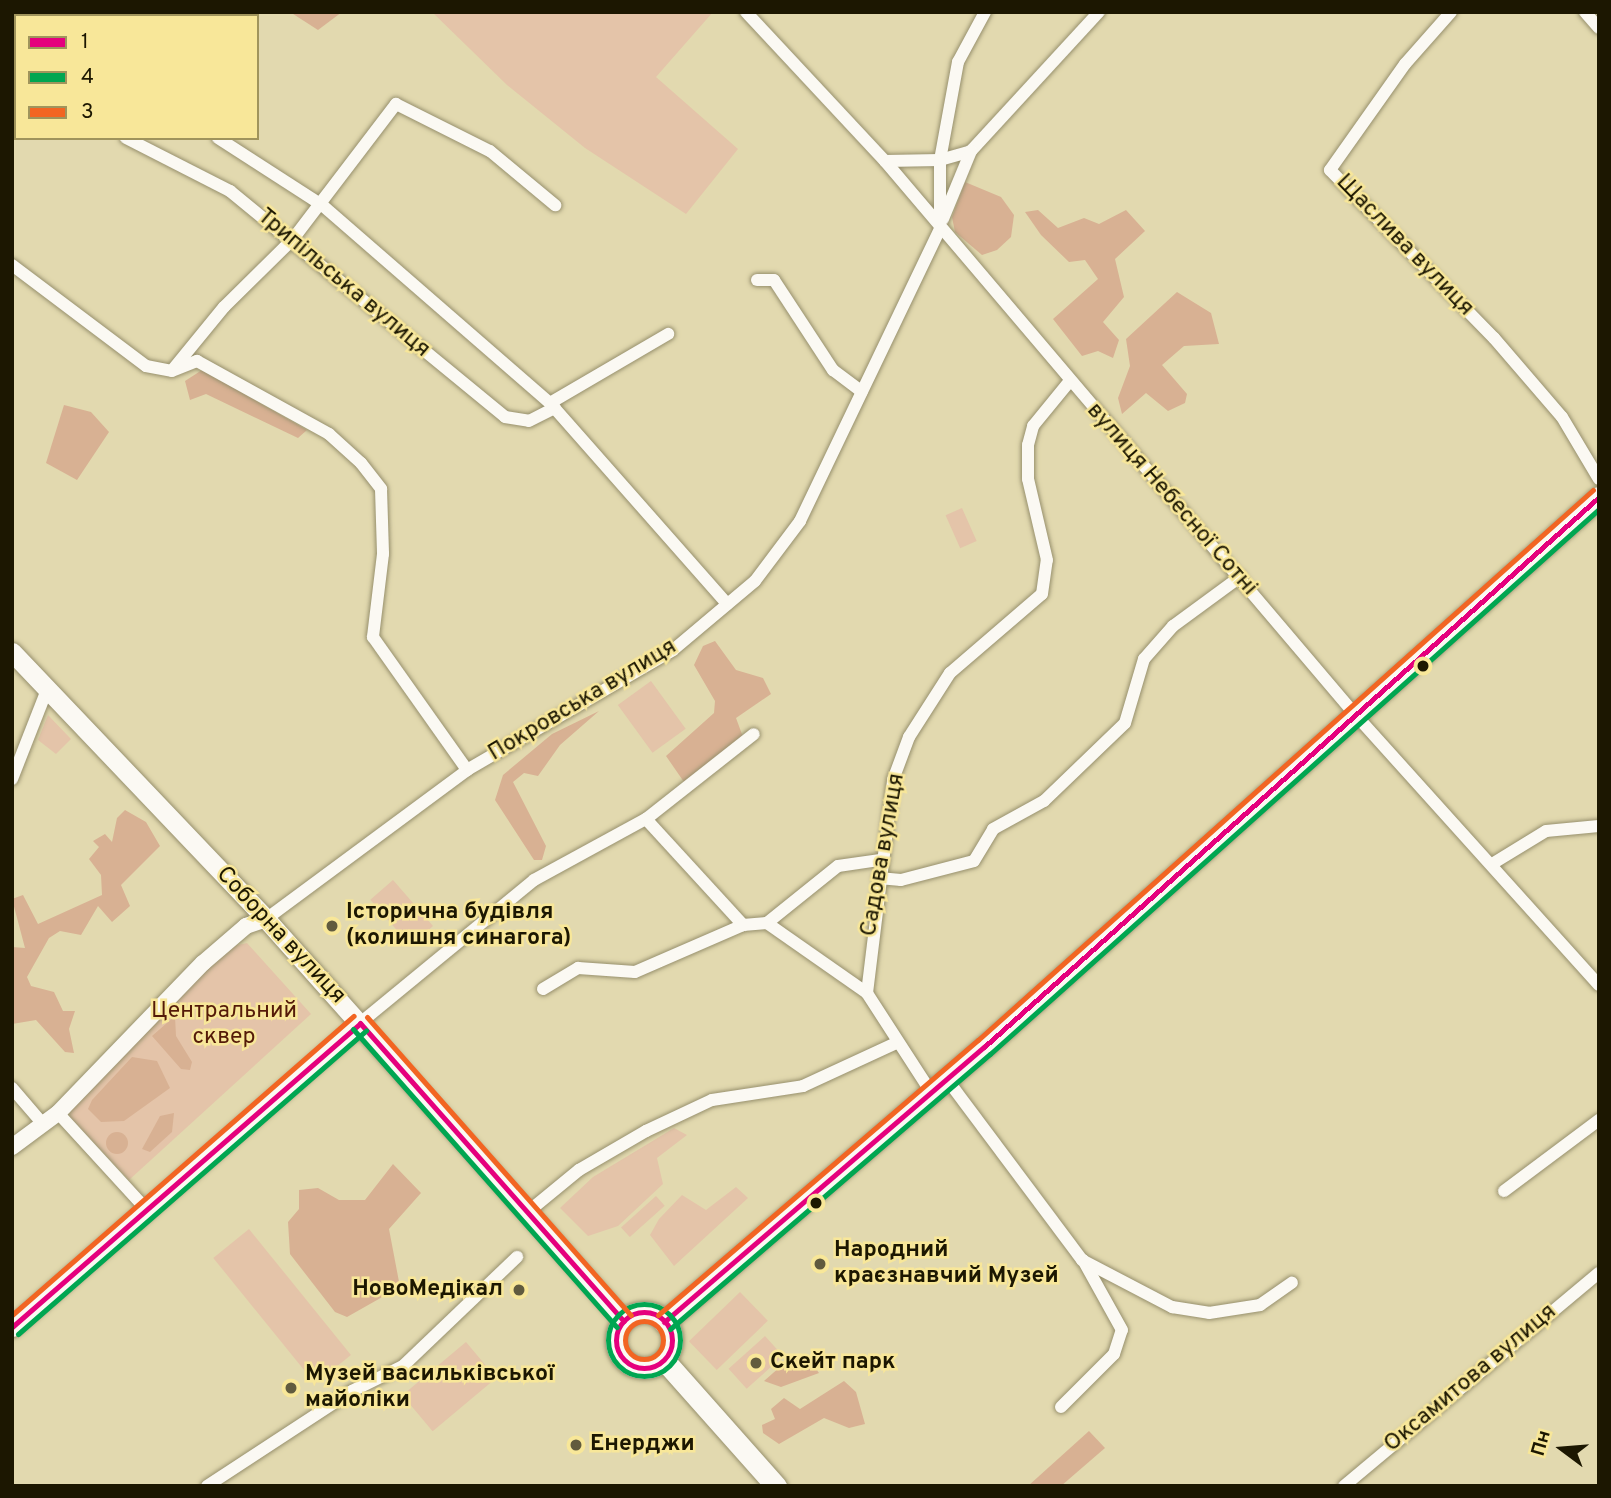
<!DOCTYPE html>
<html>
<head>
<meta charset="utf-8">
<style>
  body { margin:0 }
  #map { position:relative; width:1611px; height:1498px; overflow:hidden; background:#e2d9af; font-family:Overpass,sans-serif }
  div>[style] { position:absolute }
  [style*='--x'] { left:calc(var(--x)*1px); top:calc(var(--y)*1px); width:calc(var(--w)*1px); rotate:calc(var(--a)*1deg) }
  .green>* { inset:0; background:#e4c4a9; transform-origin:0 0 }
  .forest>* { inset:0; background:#d8b193 }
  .round { border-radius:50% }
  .roads { filter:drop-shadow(0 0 2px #97906d) drop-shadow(0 0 2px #97906d) }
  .minor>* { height:12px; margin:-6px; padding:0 6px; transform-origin:6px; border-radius:6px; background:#fbf9f3 }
  .tertiary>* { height:16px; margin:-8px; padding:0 8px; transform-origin:8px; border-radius:8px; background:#fbf9f3 }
  .secondary>* { height:19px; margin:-9.5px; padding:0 9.5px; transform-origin:9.5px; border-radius:9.5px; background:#fbf9f3 }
  .primary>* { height:21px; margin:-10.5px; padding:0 10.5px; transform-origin:10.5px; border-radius:10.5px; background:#fbf9f3 }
  .primary>.ring { margin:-10.5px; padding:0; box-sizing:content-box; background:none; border:21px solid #fbf9f3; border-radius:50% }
  .bus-1>* { height:5px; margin:-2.5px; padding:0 2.5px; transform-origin:2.5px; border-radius:2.5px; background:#e5007d }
  .bus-1>.ring { margin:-2.5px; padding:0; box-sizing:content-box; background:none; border:5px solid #e5007d; border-radius:50% }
  .bus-2>* { height:5px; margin:-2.5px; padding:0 2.5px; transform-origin:2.5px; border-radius:2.5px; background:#00a651 }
  .bus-2>.ring { margin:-2.5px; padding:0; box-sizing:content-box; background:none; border:5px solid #00a651; border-radius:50% }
  .bus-3>* { height:5px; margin:-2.5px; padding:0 2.5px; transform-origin:2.5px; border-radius:2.5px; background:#f26522 }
  .bus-3>.ring { margin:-2.5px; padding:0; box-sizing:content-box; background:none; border:5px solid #f26522; border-radius:50% }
  .dots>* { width:19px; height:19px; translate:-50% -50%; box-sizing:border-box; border:4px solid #f8e799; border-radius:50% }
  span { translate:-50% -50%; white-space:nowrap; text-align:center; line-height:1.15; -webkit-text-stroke:5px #f8e799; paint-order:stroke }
  .street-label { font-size:23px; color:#1c1701 }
  .poi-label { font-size:23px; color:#1c1701; font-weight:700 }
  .left { translate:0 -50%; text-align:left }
  .right { translate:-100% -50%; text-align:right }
  .park-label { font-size:23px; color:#541a08 }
  .frame { position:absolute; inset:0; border:14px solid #1c1701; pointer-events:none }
  .legend { position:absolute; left:14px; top:14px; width:245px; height:126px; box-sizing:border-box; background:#f8e799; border:2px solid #a0945c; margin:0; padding:9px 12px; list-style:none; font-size:21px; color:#1c1701 }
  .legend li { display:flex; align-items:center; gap:14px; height:35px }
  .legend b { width:35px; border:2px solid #a0945c }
  .north { position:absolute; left:1527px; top:1414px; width:70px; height:70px; -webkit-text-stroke:5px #f8e799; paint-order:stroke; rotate:286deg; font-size:19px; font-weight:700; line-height:28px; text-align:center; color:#1c1701 }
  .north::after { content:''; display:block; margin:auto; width:24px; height:32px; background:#1c1701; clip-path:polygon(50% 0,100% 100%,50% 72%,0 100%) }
</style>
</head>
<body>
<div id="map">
  <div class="green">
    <i style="clip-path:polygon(432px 12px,713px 12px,656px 77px,738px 149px,686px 214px,585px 148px,507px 85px)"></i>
    <i style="left:962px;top:508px;width:36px;height:18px;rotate:66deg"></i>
    <i style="left:651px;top:681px;width:59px;height:41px;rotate:54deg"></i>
    <i style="clip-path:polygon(48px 715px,71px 739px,56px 754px,38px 740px)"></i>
    <i style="left:393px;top:880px;width:61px;height:30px;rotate:49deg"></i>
    <i style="clip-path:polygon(247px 943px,311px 1014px,129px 1180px,70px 1117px,70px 1107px,152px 1020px,234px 946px)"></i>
    <i style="clip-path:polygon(674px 1128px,687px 1135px,657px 1158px,663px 1184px,618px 1226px,588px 1236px,560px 1208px,593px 1177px)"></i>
    <i style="clip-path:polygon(736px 1187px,748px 1198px,674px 1266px,650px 1235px,659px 1219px,682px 1195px,706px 1210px)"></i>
    <i style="left:656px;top:1196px;width:13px;height:47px;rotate:48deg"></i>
    <i style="left:249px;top:1229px;width:162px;height:46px;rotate:51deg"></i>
    <i style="left:740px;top:1292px;width:40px;height:71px;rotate:46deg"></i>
    <i style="left:765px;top:1336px;width:27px;height:49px;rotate:48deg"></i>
    <i style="left:466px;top:1342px;width:47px;height:83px;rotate:50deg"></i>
  </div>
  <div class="forest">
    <i style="clip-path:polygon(290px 12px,342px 12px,318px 30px)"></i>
    <i style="clip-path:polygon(965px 182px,1001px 197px,1014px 215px,1011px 237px,997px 250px,982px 255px,955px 232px,952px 217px)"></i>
    <i style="clip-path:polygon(1038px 210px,1058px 228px,1084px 218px,1099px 224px,1126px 210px,1145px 231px,1115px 259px,1124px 297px,1103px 322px,1119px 340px,1113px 358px,1098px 351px,1082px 356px,1053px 319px,1098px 279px,1085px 260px,1069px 262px,1041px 235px,1025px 212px)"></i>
    <i style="clip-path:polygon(1177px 292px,1211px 313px,1219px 344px,1184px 346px,1162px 365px,1187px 394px,1185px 403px,1168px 411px,1146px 393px,1122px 414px,1118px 398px,1130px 366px,1126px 339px)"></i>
    <i style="clip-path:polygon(202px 370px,307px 430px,298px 438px,206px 394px,190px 400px,185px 381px)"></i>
    <i style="clip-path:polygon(64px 405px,91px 412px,109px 432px,77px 480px,46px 463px)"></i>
    <i style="clip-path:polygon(715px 641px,736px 670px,763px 678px,771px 694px,736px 718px,743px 737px,684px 782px,666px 756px,714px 713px,715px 701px,694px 665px,703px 646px)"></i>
    <i style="clip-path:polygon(599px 711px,560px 745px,538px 776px,524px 773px,513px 782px,546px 846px,542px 860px,534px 860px,495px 800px,503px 775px,552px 734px)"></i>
    <i style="clip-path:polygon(125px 810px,146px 822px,160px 846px,121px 885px,130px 906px,112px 922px,98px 906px,81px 935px,60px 931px,49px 938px,27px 977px,31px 986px,54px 992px,63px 1011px,75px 1011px,69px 1029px,74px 1053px,65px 1052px,36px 1020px,12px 1024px,12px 947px,25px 948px,12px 899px,23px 895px,38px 924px,102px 895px,101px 875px,89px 859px,99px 847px,93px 841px,105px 834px,112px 842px,117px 818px)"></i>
    <i style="clip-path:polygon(175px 1016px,176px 1036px,192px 1062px,190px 1070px,181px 1069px,152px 1036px)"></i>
    <i style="clip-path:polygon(132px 1057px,157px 1061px,170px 1088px,124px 1121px,101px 1122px,88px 1109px,92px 1100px)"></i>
    <i style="clip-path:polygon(174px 1113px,172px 1132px,150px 1152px,142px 1149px,160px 1116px)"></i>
    <i class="round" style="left:106px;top:1132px;width:22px;height:22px"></i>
    <i style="clip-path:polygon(393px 1164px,421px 1193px,389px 1229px,400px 1287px,347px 1317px,335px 1312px,290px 1254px,288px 1222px,299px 1209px,299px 1190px,318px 1188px,339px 1200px,365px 1200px)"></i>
    <i style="clip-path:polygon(789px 1359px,810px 1361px,819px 1373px,781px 1387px,764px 1381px)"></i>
    <i style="clip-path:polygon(844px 1381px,856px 1392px,865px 1424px,849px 1428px,824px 1418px,779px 1444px,763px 1433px,762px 1425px,775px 1419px,771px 1409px,784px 1398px,800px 1409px)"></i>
    <i style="clip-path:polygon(1089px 1431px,1105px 1448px,1061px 1486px,1028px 1486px)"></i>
  </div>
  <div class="roads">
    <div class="minor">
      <i style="--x:105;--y:12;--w:16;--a:14"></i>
      <i style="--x:746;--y:12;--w:204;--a:47"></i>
      <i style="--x:885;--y:161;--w:723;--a:49.66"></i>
      <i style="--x:1353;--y:712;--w:367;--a:48"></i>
      <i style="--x:1451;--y:12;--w:69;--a:131.5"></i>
      <i style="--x:1405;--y:64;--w:130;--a:125.3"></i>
      <i style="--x:1330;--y:170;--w:235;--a:45.7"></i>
      <i style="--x:1494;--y:338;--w:104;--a:49.3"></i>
      <i style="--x:1562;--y:417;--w:72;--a:59.2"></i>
      <i style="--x:1585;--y:12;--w:21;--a:49"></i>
      <i style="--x:56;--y:16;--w:9;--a:-27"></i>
      <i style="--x:12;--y:19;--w:4;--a:14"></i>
      <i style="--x:126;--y:138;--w:117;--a:27"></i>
      <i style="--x:230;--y:191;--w:356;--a:39.4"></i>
      <i style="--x:505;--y:417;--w:24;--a:9"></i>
      <i style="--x:529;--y:421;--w:29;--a:-27"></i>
      <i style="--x:218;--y:138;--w:124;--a:32.8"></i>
      <i style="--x:322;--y:205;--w:302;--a:41"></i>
      <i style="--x:550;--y:403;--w:268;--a:48.6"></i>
      <i style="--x:885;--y:161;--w:55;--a:-1"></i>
      <i style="--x:940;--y:160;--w:32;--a:-16"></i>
      <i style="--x:971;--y:151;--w:189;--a:-47.4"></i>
      <i style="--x:943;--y:219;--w:74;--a:-67.6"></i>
      <i style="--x:12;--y:265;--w:168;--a:37"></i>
      <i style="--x:146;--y:366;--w:26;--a:11"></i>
      <i style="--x:172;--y:371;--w:27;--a:-22"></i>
      <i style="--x:197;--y:361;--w:151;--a:28.9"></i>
      <i style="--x:329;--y:434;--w:43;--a:42.2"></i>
      <i style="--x:361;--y:463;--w:33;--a:52"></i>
      <i style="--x:381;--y:489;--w:65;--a:88.2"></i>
      <i style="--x:383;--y:554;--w:84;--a:96.9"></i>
      <i style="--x:373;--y:637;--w:163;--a:54.7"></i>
      <i style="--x:757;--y:280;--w:17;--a:0"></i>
      <i style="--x:774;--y:280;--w:108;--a:56.8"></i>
      <i style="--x:833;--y:370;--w:36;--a:37"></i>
      <i style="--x:174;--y:368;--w:79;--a:-50.7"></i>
      <i style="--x:224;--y:307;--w:97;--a:-44.6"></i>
      <i style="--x:293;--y:239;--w:170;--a:-52.7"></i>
      <i style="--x:396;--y:104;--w:105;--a:26.6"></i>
      <i style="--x:490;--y:151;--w:85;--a:39.7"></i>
      <i style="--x:550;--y:403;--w:137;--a:-30.3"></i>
      <i style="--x:12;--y:779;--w:99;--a:-68.6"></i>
      <i style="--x:646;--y:819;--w:144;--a:47.5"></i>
      <i style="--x:1492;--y:864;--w:63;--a:-31.4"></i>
      <i style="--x:1546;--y:831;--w:53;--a:-5.4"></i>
      <i style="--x:879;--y:878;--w:22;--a:5"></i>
      <i style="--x:901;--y:880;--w:75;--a:-14.6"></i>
      <i style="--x:974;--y:861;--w:37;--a:-59"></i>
      <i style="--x:993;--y:829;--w:58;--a:-28.8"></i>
      <i style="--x:1044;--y:801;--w:112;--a:-43.9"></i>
      <i style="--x:1125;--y:723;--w:67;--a:-73.5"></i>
      <i style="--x:1144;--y:659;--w:44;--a:-48.7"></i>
      <i style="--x:1173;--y:626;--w:83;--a:-36.2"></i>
      <i style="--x:266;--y:919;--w:250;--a:-36.5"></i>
      <i style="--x:467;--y:770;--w:238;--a:-30.2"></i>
      <i style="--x:673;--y:650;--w:107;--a:-40.1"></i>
      <i style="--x:755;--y:581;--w:75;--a:-53.1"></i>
      <i style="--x:800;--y:521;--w:324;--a:-64.4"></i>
      <i style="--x:940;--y:229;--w:69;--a:-90"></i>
      <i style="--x:940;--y:160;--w:100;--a:-79.6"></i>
      <i style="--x:958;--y:62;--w:57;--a:-61.6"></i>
      <i style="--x:767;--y:923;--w:122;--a:35"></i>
      <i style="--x:543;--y:989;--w:41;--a:-31"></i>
      <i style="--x:578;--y:968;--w:57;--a:4"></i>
      <i style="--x:635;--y:972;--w:118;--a:-23.5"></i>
      <i style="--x:743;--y:925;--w:24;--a:-5"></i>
      <i style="--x:767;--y:923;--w:91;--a:-38.8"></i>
      <i style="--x:838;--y:866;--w:41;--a:-8.3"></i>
      <i style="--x:360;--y:1023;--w:225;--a:-39.4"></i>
      <i style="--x:534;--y:880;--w:128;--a:-28.6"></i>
      <i style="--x:646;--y:819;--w:137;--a:-38.2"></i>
      <i style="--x:946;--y:1078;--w:227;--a:53.2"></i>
      <i style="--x:1082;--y:1260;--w:102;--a:27.6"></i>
      <i style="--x:1172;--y:1307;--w:37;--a:9"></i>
      <i style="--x:1209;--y:1313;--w:52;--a:-8.9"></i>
      <i style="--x:1260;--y:1305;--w:39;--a:-35"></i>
      <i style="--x:12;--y:1088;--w:48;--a:49.3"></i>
      <i style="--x:929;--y:1089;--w:114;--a:-122.9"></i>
      <i style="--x:867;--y:993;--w:215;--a:-83"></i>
      <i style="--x:893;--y:780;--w:46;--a:-69.6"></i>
      <i style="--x:909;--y:737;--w:76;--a:-57.4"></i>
      <i style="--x:950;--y:673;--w:121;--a:-40.7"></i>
      <i style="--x:1042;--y:594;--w:34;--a:-82"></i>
      <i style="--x:1047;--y:560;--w:83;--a:-103.2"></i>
      <i style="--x:1028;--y:479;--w:34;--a:-90"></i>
      <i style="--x:1028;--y:445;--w:20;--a:-75"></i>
      <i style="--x:1033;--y:426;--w:57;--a:-50.7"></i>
      <i style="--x:58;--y:1113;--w:127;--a:47.5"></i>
      <i style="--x:1504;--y:1191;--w:119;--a:-36.8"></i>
      <i style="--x:529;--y:1211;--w:65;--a:-39.4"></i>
      <i style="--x:579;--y:1170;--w:78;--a:-30.2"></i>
      <i style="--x:646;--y:1131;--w:73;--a:-25.2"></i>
      <i style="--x:712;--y:1100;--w:92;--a:-8.7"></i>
      <i style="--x:803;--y:1086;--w:102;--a:-24.8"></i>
      <i style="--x:1061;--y:1407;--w:75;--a:-45"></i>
      <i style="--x:1114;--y:1354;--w:25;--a:-72"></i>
      <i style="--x:1122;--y:1330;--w:80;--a:-119.1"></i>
      <i style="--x:207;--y:1486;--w:173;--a:-33.2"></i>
      <i style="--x:352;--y:1391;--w:57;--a:-26.1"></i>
      <i style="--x:403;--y:1366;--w:158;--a:-43.7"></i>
      <i style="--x:1344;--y:1486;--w:332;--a:-39.9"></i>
    </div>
    <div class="tertiary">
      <i style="--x:12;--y:1147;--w:57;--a:-36.5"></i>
      <i style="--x:58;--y:1113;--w:209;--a:-46"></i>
      <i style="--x:203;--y:963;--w:57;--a:-40.7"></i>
      <i style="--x:246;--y:926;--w:21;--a:-19"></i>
    </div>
    <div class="secondary">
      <i style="--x:12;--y:652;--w:369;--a:46.4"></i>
      <i style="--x:266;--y:919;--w:538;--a:48.31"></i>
      <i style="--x:12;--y:1327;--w:462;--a:-41.1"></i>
    </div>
    <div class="primary">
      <i class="ring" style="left:616px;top:1312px;width:35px;height:35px"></i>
      <i style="--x:664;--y:1322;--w:422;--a:-40.7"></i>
      <i style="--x:984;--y:1047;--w:825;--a:-41.81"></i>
      <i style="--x:664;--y:1360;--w:169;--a:48.4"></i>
    </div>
  </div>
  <div class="bus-1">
    <i style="--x:360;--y:1023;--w:398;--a:48.5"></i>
    <i class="ring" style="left:616px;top:1312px;width:51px;height:51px"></i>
    <i style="--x:664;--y:1322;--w:422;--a:-40.7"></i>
    <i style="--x:984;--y:1047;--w:825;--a:-41.81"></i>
    <i style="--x:12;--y:1327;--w:462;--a:-41.1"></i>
  </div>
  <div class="bus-2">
    <i style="--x:353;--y:1029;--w:398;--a:48.5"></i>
    <i class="ring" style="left:608px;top:1304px;width:67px;height:67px"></i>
    <i style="--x:670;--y:1329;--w:422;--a:-40.7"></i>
    <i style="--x:990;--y:1054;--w:817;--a:-41.83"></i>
    <i style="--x:18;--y:1334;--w:462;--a:-41.1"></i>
  </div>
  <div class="bus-3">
    <i style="--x:367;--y:1017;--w:398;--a:48.5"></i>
    <i style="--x:12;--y:1315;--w:454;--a:-41.2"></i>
    <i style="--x:658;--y:1315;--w:422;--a:-40.7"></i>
    <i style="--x:978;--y:1040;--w:825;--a:-41.81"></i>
    <i class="ring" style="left:625px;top:1321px;width:33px;height:33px"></i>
  </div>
  <div class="dots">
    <i style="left:1423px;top:666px;background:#1c1701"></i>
    <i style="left:332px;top:926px;background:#615b3e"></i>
    <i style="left:816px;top:1203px;background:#1c1701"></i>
    <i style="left:820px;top:1264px;background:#615b3e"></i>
    <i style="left:519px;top:1290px;background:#615b3e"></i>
    <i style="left:756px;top:1363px;background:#615b3e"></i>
    <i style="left:291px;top:1388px;background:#615b3e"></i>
    <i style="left:576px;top:1445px;background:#615b3e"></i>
  </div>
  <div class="street-label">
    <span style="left:1404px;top:246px;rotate:46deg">Щаслива вулиця</span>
    <span style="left:343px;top:284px;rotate:40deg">Трипільська вулиця</span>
    <span style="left:1171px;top:500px;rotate:49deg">вулиця Небесної Сотні</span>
    <span style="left:583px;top:701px;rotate:-31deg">Покровська вулиця</span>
    <span style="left:884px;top:855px;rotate:-80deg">Садова вулиця</span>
    <span style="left:280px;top:936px;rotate:47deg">Соборна вулиця</span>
    <span style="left:1471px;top:1379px;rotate:-40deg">Оксамитова вулиця</span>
  </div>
  <div class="poi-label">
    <span class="left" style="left:346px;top:926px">Історична будівля<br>(колишня синагога)</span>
    <span class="left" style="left:834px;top:1264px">Народний<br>краєзнавчий Музей</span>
    <span class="right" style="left:503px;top:1290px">НовоМедікал</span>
    <span class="left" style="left:770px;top:1363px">Скейт парк</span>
    <span class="left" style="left:305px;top:1388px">Музей васильківської<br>майоліки</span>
    <span class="left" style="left:590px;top:1445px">Енерджи</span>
  </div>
  <div class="park-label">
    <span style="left:224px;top:1025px">Центральний<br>сквер</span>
  </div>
  <div class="frame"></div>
  <ul class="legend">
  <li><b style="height:9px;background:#e5007d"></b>1</li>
  <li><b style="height:9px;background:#00a651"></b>4</li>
  <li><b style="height:9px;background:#f26522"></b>3</li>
  </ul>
  <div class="north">Пн</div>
</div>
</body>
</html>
